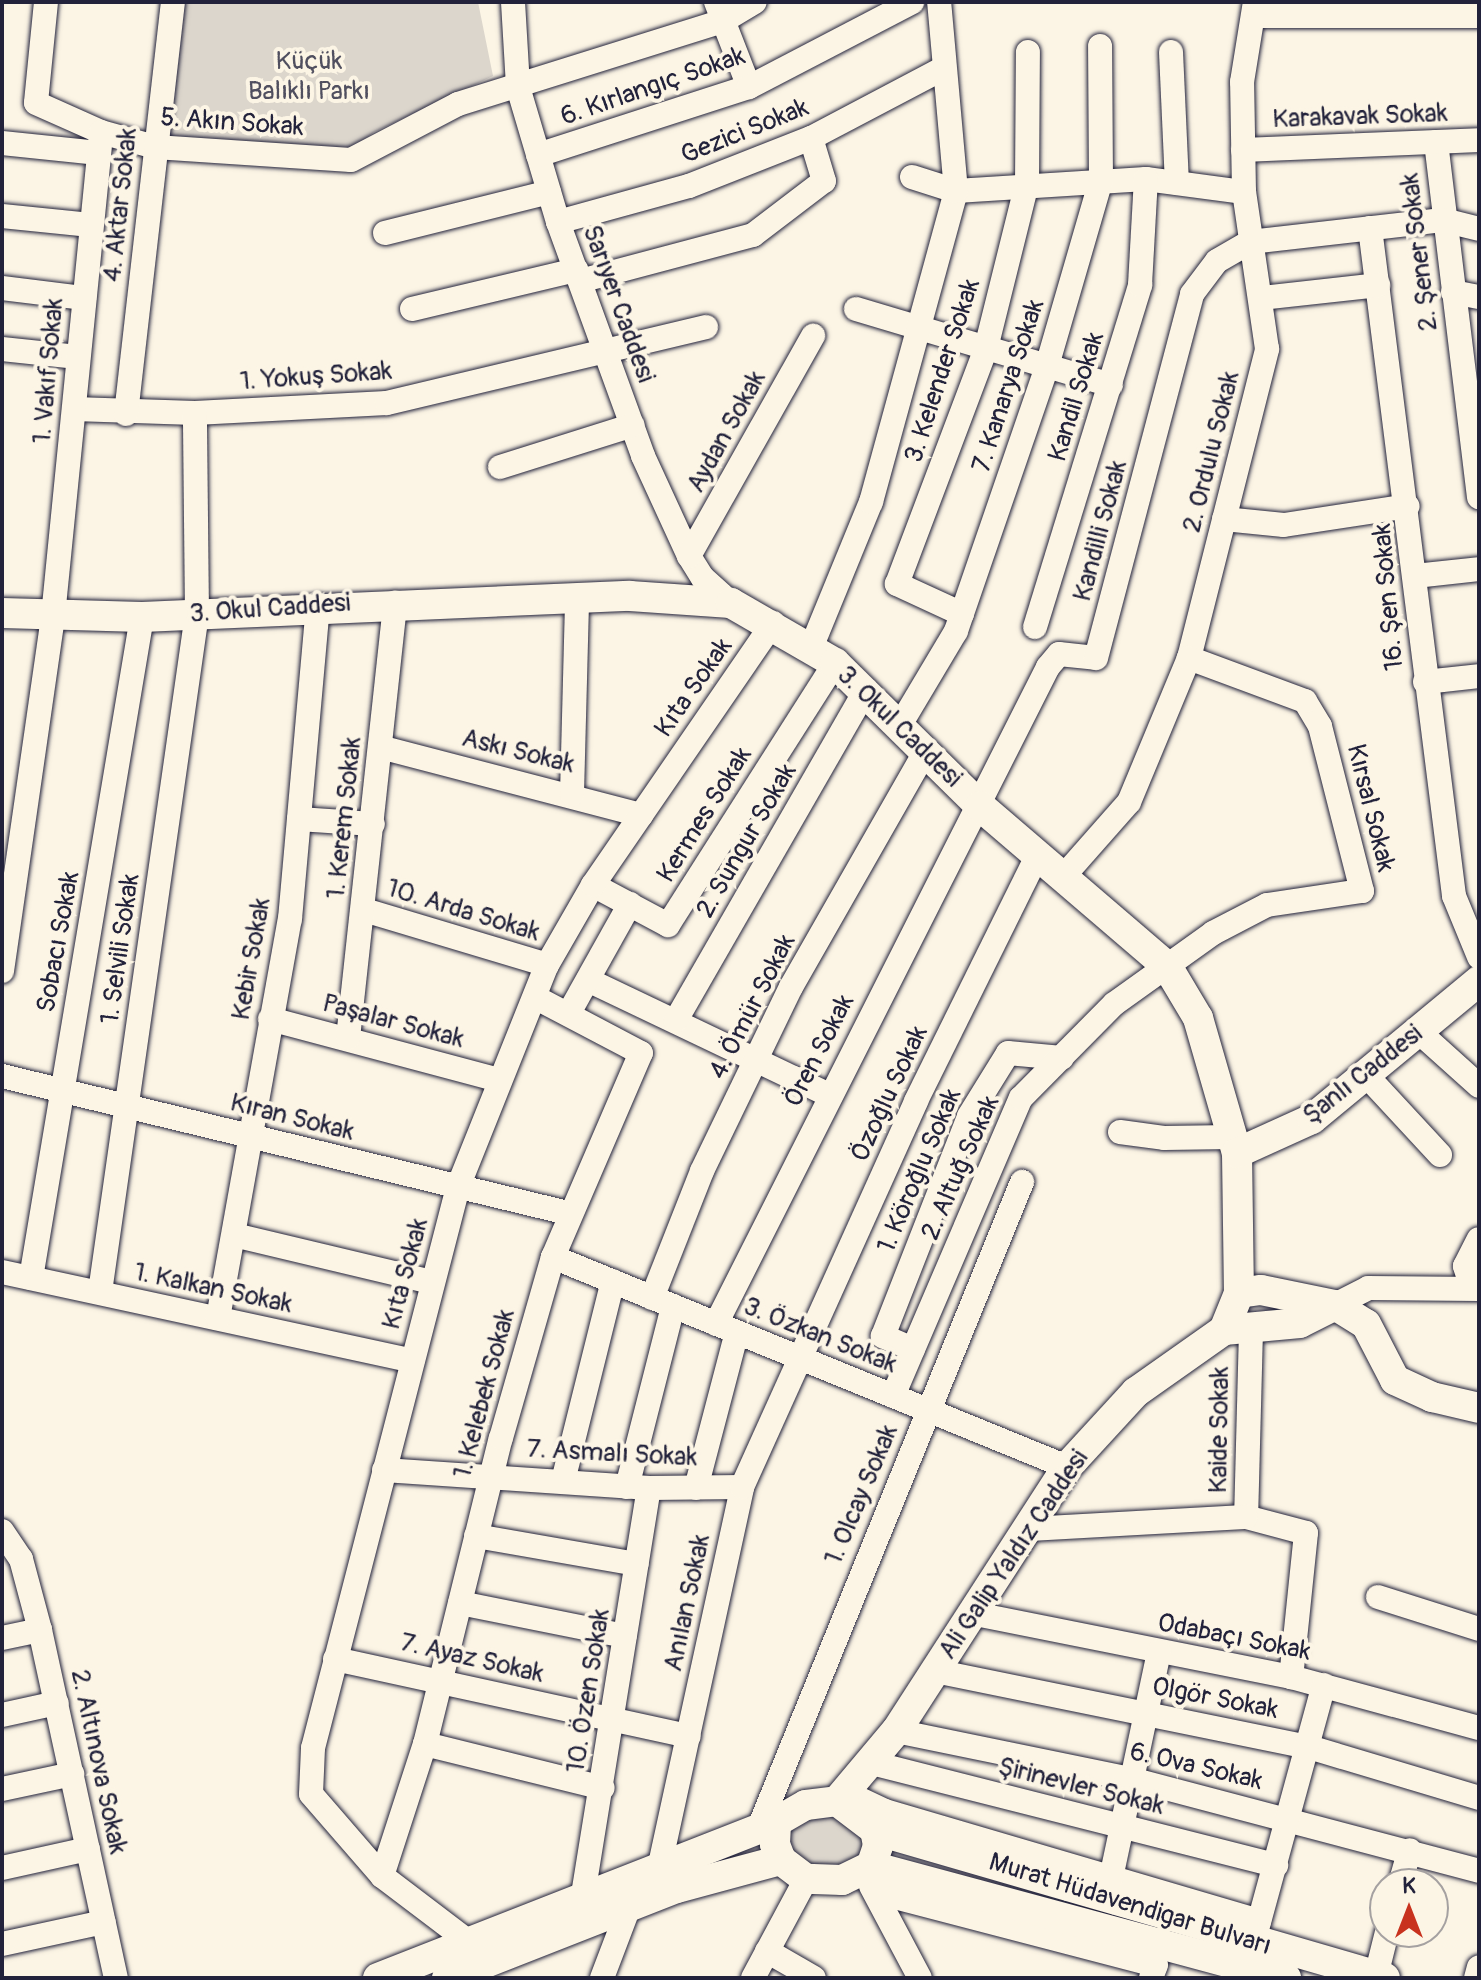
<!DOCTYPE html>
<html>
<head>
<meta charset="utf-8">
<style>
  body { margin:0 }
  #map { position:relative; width:1481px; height:1980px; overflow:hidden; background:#fcf5e5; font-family:Pangolin,sans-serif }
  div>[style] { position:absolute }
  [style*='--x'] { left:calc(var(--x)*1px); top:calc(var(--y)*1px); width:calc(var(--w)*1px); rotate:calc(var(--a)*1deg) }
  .green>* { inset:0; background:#dcd6cc }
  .roads { filter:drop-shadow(0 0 2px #22223b) drop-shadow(0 0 2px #22223b) }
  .minor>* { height:24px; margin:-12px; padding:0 12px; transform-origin:12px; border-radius:12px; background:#fcf5e5 }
  .major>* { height:30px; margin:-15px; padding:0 15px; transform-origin:15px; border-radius:15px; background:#fcf5e5 }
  span { translate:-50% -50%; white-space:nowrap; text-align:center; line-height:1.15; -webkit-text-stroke:8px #fcf5e5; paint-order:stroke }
  .park-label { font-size:26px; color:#504f5f }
  .street-label { font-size:26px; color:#22223b }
  .frame { position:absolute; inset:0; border:4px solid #22223b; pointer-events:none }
  .north { position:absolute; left:1369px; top:1868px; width:80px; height:80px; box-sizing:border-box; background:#fcf5e5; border:2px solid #a5a1a1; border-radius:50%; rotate:0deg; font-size:22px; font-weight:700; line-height:32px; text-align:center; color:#22223b }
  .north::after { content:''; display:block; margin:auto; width:28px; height:36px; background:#c8321e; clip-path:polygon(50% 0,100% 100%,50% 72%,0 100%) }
</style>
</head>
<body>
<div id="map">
  <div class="green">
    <i style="clip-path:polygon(185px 2px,478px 2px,493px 76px,374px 132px,346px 154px,168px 146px)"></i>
    <i style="clip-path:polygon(836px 1814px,860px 1825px,864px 1848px,847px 1868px,806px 1868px,787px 1842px,793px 1822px)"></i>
  </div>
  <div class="roads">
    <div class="minor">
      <i style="--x:46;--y:2;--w:101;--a:95.7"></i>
      <i style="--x:36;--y:103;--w:71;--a:24"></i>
      <i style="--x:101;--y:132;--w:56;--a:15.5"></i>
      <i style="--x:155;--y:147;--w:196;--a:3.8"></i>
      <i style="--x:351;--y:160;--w:121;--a:-27.6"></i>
      <i style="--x:458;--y:104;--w:278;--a:-17.4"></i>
      <i style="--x:723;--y:21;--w:37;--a:-31"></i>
      <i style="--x:513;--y:2;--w:85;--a:86.6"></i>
      <i style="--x:518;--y:87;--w:141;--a:73.5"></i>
      <i style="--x:558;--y:222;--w:249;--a:70"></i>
      <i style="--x:643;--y:456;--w:110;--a:65.3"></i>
      <i style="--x:689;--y:556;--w:26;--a:58"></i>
      <i style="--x:703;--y:578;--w:38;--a:42"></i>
      <i style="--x:716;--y:2;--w:91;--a:68.8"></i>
      <i style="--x:1254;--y:16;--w:225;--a:0"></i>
      <i style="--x:1171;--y:52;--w:131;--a:87.4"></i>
      <i style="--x:1436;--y:142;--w:358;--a:83.1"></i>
      <i style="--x:2;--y:143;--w:97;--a:5.9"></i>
      <i style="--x:1243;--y:150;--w:236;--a:-2.4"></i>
      <i style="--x:538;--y:155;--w:222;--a:-17.9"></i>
      <i style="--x:749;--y:87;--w:184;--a:-27.5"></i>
      <i style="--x:912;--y:177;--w:46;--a:17.7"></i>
      <i style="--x:956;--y:191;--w:190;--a:-3.6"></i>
      <i style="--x:1146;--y:179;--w:99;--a:7.6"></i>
      <i style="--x:2;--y:216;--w:89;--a:5.8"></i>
      <i style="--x:558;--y:222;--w:136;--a:-15.4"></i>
      <i style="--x:689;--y:186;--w:131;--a:-21.5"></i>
      <i style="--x:811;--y:138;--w:150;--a:-27.8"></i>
      <i style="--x:1370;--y:228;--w:673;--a:82.83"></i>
      <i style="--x:1454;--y:896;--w:66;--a:67.7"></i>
      <i style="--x:385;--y:233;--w:169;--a:-14"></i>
      <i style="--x:580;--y:281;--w:179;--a:-14.9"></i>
      <i style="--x:753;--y:235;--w:89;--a:-37.3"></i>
      <i style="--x:824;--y:181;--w:45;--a:-106.8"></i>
      <i style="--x:2;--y:288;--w:83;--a:7"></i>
      <i style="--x:1453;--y:292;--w:26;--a:11"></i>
      <i style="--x:1261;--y:298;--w:118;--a:-6.3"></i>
      <i style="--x:412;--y:309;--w:169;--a:-13.4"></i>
      <i style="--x:856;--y:309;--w:266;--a:16.6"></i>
      <i style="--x:2;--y:349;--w:76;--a:6"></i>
      <i style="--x:74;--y:409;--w:121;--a:1.9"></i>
      <i style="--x:195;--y:413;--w:192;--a:-3"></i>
      <i style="--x:387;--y:403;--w:328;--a:-13.4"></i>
      <i style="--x:126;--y:414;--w:415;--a:-83.5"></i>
      <i style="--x:500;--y:467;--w:139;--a:-17.5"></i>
      <i style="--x:1224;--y:519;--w:60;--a:5.7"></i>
      <i style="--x:1284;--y:525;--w:125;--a:-8.7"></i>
      <i style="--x:689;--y:556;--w:253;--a:-60.6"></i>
      <i style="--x:1415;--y:576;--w:64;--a:-6.2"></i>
      <i style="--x:962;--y:614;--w:72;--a:-155.2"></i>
      <i style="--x:897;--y:584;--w:252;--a:-69.3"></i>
      <i style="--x:986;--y:348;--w:169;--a:-76"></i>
      <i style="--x:1027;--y:184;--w:132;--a:-89.6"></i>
      <i style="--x:1035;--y:627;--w:358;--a:-72.9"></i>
      <i style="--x:1140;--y:285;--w:106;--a:-86.8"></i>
      <i style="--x:811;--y:648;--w:158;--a:-67.7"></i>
      <i style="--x:871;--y:502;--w:322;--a:-74.7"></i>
      <i style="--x:956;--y:191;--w:190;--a:-95.1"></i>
      <i style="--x:1425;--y:682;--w:54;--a:-6.3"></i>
      <i style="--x:900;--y:725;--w:109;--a:-59.2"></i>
      <i style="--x:956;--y:631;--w:280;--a:-71"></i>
      <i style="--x:1047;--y:366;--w:194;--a:-73.8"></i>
      <i style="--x:1101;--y:180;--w:134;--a:-90.4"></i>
      <i style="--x:380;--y:747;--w:270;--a:14.6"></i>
      <i style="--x:572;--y:794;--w:196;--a:-88.5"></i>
      <i style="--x:299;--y:819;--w:74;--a:3.9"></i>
      <i style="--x:1062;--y:878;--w:101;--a:-48.6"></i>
      <i style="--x:1129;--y:802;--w:156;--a:-67.4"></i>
      <i style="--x:1189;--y:658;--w:319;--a:-75.8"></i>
      <i style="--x:1267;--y:349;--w:159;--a:-98.3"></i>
      <i style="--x:1244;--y:192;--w:110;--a:-91"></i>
      <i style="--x:1242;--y:82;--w:81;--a:-80.8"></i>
      <i style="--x:593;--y:885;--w:85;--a:28.1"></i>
      <i style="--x:668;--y:925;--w:311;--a:-57.5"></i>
      <i style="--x:364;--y:910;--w:191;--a:16.7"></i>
      <i style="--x:2;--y:971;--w:359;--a:-81.8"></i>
      <i style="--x:53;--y:616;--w:486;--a:-84.3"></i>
      <i style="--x:588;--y:980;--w:267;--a:25.5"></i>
      <i style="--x:569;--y:1013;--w:125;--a:-60.8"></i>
      <i style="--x:270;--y:1019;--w:238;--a:14.9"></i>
      <i style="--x:676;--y:1020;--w:381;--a:-60.1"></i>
      <i style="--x:1419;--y:1032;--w:81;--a:42"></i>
      <i style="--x:348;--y:1038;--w:438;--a:-83.8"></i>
      <i style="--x:1366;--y:1075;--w:109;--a:47.2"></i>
      <i style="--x:2;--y:1076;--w:582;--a:13.61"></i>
      <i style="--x:1120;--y:1132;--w:44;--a:7.8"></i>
      <i style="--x:1164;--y:1138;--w:68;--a:-0.8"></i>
      <i style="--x:234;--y:1235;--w:204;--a:13.4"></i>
      <i style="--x:553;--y:1257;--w:555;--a:22.22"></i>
      <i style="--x:2;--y:1272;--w:420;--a:12.2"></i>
      <i style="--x:31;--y:1278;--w:670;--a:-80.47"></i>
      <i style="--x:1472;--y:1288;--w:23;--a:-108"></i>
      <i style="--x:1465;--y:1266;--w:30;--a:-63"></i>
      <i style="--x:100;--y:1292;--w:685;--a:-81.86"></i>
      <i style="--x:197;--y:614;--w:201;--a:-90.6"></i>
      <i style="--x:652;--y:1298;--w:136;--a:-68.5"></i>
      <i style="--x:702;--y:1171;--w:204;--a:-64.2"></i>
      <i style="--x:791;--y:987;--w:271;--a:-60.3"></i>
      <i style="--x:1335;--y:1305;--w:37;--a:-27"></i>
      <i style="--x:1368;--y:1288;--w:111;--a:0.5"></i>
      <i style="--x:218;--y:1318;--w:405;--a:-79.8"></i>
      <i style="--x:290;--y:919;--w:315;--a:-84.9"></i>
      <i style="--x:716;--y:1324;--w:736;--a:-63.19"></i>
      <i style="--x:1048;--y:667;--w:17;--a:-50"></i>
      <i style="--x:1059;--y:654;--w:37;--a:6"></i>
      <i style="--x:1096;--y:658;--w:376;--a:-75.2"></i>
      <i style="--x:1192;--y:294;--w:41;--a:-52.9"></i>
      <i style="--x:1217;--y:261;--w:38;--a:-30"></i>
      <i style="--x:1250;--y:242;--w:194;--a:-6.5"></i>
      <i style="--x:1443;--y:220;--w:37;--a:14"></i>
      <i style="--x:1251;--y:1330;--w:187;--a:91.5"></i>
      <i style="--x:1246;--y:1517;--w:62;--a:14.9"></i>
      <i style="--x:1306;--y:1533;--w:145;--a:95.9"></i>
      <i style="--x:913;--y:1349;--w:33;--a:-157"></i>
      <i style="--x:883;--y:1336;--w:236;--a:-68.6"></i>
      <i style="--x:969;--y:1116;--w:74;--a:-58.2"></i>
      <i style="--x:1008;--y:1053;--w:54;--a:5.3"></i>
      <i style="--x:893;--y:1396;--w:324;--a:-66.8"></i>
      <i style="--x:1021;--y:1098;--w:132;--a:-45.3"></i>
      <i style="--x:1114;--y:1004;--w:122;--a:-35.6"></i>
      <i style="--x:1213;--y:933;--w:61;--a:-27.4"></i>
      <i style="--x:1267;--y:905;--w:96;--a:-8.4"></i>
      <i style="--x:1362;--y:891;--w:170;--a:-104.3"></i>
      <i style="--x:1320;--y:726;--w:29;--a:-121"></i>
      <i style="--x:1305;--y:701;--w:124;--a:-159.7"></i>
      <i style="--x:384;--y:1470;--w:266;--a:3.9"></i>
      <i style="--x:649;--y:1488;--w:93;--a:-0.6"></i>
      <i style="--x:563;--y:1481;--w:206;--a:-76"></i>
      <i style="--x:627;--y:1487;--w:187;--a:-75.7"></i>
      <i style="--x:696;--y:1488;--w:161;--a:-75.3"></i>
      <i style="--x:1028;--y:1529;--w:218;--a:-3.2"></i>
      <i style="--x:2;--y:1531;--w:34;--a:56"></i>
      <i style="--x:21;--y:1559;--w:73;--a:75"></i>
      <i style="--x:40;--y:1630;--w:356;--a:77.7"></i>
      <i style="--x:476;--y:1536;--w:163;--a:9.9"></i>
      <i style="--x:1378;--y:1597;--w:106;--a:17.6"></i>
      <i style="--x:460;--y:1603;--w:168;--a:11.3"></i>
      <i style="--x:976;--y:1614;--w:321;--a:11.3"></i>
      <i style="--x:1291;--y:1677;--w:195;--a:15.2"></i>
      <i style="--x:2;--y:1638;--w:39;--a:-12"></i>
      <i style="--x:335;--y:1659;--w:362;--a:12.3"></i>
      <i style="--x:935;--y:1671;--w:382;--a:11.5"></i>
      <i style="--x:1309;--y:1747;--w:177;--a:16.7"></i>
      <i style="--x:2;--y:1715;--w:56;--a:-12.3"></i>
      <i style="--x:896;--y:1731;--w:244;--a:11.6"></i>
      <i style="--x:1135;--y:1780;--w:356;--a:14.8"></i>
      <i style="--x:425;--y:1744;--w:183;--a:13.9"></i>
      <i style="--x:872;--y:1763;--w:417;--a:14.2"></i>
      <i style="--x:2;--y:1789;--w:72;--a:-12.1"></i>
      <i style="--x:845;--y:1792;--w:44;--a:25.4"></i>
      <i style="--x:885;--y:1811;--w:390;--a:16.4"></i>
      <i style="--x:758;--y:1830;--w:700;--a:-67.83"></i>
      <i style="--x:2;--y:1868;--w:88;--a:-12.5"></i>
      <i style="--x:659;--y:1869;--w:391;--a:-77.7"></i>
      <i style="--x:742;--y:1487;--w:423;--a:-65.7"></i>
      <i style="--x:916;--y:1101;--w:273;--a:-63.7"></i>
      <i style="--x:382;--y:1876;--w:139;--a:-72"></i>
      <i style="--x:425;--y:1744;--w:315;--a:-76.1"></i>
      <i style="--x:501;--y:1438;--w:188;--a:-74"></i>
      <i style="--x:553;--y:1257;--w:222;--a:-66.7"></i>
      <i style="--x:641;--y:1053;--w:120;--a:-152.2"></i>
      <i style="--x:1111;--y:1878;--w:231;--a:-78"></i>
      <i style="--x:1400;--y:1884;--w:35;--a:-74"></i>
      <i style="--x:871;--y:1886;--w:104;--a:62"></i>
      <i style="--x:875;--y:1892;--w:290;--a:14.6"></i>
      <i style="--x:1156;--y:1965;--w:14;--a:111"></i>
      <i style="--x:582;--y:1901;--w:418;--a:-80.8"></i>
      <i style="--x:1256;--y:1933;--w:257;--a:-74.7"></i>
      <i style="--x:469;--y:1942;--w:109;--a:-142.8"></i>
      <i style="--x:382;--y:1876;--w:108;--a:-130.9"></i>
      <i style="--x:311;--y:1794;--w:46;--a:-87.5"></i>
      <i style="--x:313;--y:1748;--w:579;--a:-75.51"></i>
      <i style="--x:458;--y:1187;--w:239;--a:-68.2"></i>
      <i style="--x:547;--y:965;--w:92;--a:-60.1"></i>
      <i style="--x:593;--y:885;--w:318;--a:-55.5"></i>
      <i style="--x:2;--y:1944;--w:104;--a:-12.2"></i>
      <i style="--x:767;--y:1951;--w:54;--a:29.9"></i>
      <i style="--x:1376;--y:1976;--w:45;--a:-76"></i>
      <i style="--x:602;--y:1978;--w:76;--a:-69.2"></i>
      <i style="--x:753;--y:1978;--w:112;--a:-61.8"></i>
      <i style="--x:1476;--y:1978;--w:11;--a:-75"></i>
    </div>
    <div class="major">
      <i style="--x:2;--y:613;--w:140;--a:1.6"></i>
      <i style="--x:142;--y:617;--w:488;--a:-2.5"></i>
      <i style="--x:630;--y:596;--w:101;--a:4"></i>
      <i style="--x:731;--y:603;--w:120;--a:30"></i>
      <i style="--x:835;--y:663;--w:204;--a:44.6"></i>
      <i style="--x:980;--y:806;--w:246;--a:40.6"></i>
      <i style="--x:1167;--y:966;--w:61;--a:59.2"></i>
      <i style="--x:1198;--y:1018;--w:141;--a:73.9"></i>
      <i style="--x:1237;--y:1153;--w:140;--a:89.2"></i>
      <i style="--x:1239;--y:1293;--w:40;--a:112"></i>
      <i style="--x:1224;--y:1330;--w:108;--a:144.8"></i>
      <i style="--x:1136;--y:1392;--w:102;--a:132.6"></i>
      <i style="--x:1067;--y:1467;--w:315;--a:122.9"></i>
      <i style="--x:896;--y:1731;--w:92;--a:130.1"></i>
      <i style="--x:1237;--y:1153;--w:82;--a:-24.4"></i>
      <i style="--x:1312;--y:1119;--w:217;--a:-39.6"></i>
      <i style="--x:1239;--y:1293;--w:22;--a:-8"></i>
      <i style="--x:1261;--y:1290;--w:76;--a:11.5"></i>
      <i style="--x:1335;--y:1305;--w:36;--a:32"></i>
      <i style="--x:1366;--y:1324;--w:63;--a:62.6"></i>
      <i style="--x:1395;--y:1380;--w:41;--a:24.7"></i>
      <i style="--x:1432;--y:1397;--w:48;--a:13.2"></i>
      <i style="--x:1224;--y:1330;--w:76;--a:-5.3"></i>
      <i style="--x:1300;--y:1323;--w:39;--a:-27"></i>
      <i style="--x:837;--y:1801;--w:48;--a:37.3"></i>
      <i style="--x:875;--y:1830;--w:16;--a:79"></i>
      <i style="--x:878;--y:1846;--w:21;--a:109"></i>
      <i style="--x:871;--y:1866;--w:32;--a:154"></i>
      <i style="--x:842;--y:1880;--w:36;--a:-178"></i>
      <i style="--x:806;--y:1879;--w:31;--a:-143"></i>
      <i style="--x:781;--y:1860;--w:17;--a:-111"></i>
      <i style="--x:775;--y:1844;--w:22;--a:-87"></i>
      <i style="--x:776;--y:1822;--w:34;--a:-30"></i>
      <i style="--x:806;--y:1805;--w:31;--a:-7"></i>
      <i style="--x:875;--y:1830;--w:531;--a:16.18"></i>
      <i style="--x:871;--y:1866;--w:430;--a:15.1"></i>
      <i style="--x:378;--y:1978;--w:427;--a:-21.4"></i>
      <i style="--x:447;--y:1978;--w:247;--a:-21.4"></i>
      <i style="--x:677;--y:1888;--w:108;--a:-15.1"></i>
    </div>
  </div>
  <div class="park-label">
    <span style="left:309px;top:77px">Küçük<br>Balıklı Parkı</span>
  </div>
  <div class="street-label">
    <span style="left:653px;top:87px;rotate:-19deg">6. Kırlangıç Sokak</span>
    <span style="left:1360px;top:117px;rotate:-2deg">Karakavak Sokak</span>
    <span style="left:232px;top:123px;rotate:4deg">5. Akın Sokak</span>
    <span style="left:745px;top:132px;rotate:-22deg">Gezici Sokak</span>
    <span style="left:121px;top:205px;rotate:-84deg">4. Aktar Sokak</span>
    <span style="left:1420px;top:252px;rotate:-97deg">2. Şener Sokak</span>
    <span style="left:618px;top:304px;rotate:70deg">Sarıyer Caddesi</span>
    <span style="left:49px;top:371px;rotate:-85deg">1. Vakıf Sokak</span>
    <span style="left:943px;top:371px;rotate:-72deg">3. Kelender Sokak</span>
    <span style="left:316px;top:377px;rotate:-4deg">1. Yokuş Sokak</span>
    <span style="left:1009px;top:386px;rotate:-72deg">7. Kanarya Sokak</span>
    <span style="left:1077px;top:397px;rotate:-73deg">Kandil Sokak</span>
    <span style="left:727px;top:432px;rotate:-61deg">Aydan Sokak</span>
    <span style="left:1212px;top:452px;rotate:-76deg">2. Ordulu Sokak</span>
    <span style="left:1101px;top:531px;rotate:-75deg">Kandilli Sokak</span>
    <span style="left:1389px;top:597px;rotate:-95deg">16. Şen Sokak</span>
    <span style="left:270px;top:609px;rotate:-4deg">3. Okul Caddesi</span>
    <span style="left:694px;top:688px;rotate:-55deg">Kıta Sokak</span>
    <span style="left:899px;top:727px;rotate:44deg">3. Okul Caddesi</span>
    <span style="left:518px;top:752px;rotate:14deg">Askı Sokak</span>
    <span style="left:1370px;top:808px;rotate:76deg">Kırsal Sokak</span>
    <span style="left:705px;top:815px;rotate:-58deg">Kermes Sokak</span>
    <span style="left:345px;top:818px;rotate:-84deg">1. Kerem Sokak</span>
    <span style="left:747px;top:841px;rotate:-60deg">2. Sungur Sokak</span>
    <span style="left:463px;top:911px;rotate:17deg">10. Arda Sokak</span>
    <span style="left:59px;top:942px;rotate:-80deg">Sobacı Sokak</span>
    <span style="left:121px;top:949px;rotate:-82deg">1. Selvili Sokak</span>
    <span style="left:252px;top:959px;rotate:-80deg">Kebir Sokak</span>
    <span style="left:753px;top:1007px;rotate:-63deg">4. Ömür Sokak</span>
    <span style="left:393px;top:1022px;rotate:15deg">Paşalar Sokak</span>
    <span style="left:820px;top:1051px;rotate:-63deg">Ören Sokak</span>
    <span style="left:1363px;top:1075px;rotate:-38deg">Şanlı Caddesi</span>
    <span style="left:890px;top:1094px;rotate:-65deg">Özoğlu Sokak</span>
    <span style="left:292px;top:1118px;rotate:14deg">Kıran Sokak</span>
    <span style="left:961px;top:1168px;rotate:-66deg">2. Altuğ Sokak</span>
    <span style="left:920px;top:1171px;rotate:-67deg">1. Köroğlu Sokak</span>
    <span style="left:406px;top:1274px;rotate:-75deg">Kıta Sokak</span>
    <span style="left:213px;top:1289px;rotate:12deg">1. Kalkan Sokak</span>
    <span style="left:820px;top:1336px;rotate:22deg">3. Özkan Sokak</span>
    <span style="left:485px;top:1394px;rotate:-75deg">1. Kelebek Sokak</span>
    <span style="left:1220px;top:1430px;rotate:-89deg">Kaide Sokak</span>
    <span style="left:612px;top:1454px;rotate:3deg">7. Asmalı Sokak</span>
    <span style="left:862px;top:1495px;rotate:-67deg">1. Olcay Sokak</span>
    <span style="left:1014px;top:1555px;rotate:-56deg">Ali Galip Yaldız Caddesi</span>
    <span style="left:688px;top:1603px;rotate:-78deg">Anılan Sokak</span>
    <span style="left:1234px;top:1638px;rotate:11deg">Odabaçı Sokak</span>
    <span style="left:472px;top:1659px;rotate:13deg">7. Ayaz Sokak</span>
    <span style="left:589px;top:1691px;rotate:-81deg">10. Özen Sokak</span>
    <span style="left:1215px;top:1699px;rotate:11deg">Olgör Sokak</span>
    <span style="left:98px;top:1762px;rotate:78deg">2. Altınova Sokak</span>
    <span style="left:1196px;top:1767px;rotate:13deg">6. Ova Sokak</span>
    <span style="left:1081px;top:1787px;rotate:14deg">Şirinevler Sokak</span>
    <span style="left:1130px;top:1905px;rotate:17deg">Murat Hüdavendigar Bulvarı</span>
  </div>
  <div class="frame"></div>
  <div class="north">K</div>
</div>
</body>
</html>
